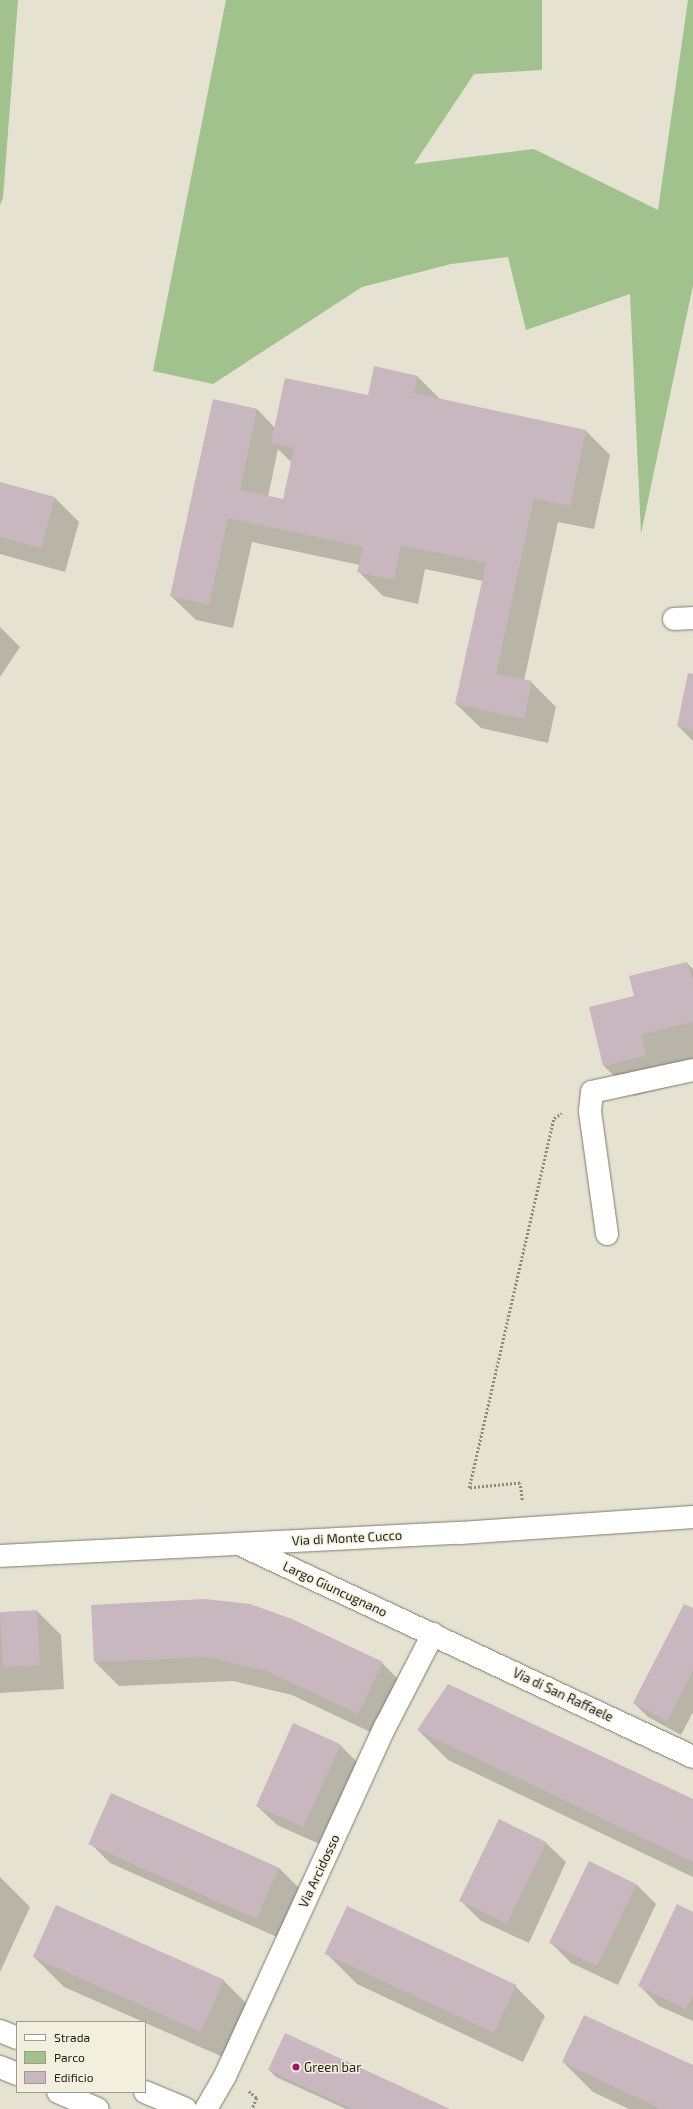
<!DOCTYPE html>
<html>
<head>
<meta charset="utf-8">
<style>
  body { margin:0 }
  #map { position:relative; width:693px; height:2109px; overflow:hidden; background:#e6e2d1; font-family:"Exo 2",sans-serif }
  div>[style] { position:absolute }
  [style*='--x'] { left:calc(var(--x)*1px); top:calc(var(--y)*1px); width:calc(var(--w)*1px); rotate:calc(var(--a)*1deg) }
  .green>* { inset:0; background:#a1c18d }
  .shadow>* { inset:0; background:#0003 }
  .building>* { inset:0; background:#c9b7bf; transform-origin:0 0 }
  .path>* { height:2.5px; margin-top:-1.25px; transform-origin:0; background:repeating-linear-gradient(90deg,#8c897d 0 2px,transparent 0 4px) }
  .roads { filter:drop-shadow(0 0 1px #7e7b6c) drop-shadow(0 0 1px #7e7b6c) }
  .street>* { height:22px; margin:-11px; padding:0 11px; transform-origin:11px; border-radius:11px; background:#fff }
  .secondary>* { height:22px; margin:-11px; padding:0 11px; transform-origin:11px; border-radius:11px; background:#fff }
  .dots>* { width:11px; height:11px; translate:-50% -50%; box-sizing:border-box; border:2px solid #f3efde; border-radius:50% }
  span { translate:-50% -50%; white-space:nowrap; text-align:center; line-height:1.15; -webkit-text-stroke:3px #f3efde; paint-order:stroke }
  .street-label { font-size:13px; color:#211f19 }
  .poi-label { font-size:13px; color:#211f19 }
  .left { translate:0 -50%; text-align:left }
  .legend { position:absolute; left:16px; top:2021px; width:130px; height:72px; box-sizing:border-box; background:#f3efde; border:1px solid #9f9c8f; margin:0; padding:5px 7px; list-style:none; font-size:12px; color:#211f19 }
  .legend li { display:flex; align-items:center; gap:8px; height:20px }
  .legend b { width:20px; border:1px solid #9f9c8f }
</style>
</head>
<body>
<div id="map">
  <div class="green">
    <i style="clip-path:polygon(0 0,18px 0,3px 198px,0 205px)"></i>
    <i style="clip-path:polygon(226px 0,542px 0,542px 70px,474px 74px,414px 164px,534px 149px,658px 210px,688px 0,693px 0,693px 285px,641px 534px,630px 294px,526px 330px,508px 257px,451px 264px,362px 287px,213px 384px,153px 371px)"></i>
  </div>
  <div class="shadow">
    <i style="clip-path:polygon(evenodd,375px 368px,418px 377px,441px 400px,586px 431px,610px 455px,594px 529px,558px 522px,524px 681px,531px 682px,556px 707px,548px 743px,481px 728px,456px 704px,483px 581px,425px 569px,418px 604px,383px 596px,359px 572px,360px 565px,252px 542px,233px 628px,196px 620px,171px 596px,213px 400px,257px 409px,275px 428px,369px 396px,375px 368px,278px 449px,292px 463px,284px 500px,268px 497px,278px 449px)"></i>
    <i style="clip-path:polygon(0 483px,55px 498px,79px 522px,65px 572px,0 554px)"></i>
    <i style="clip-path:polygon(0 627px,20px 647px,0 677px)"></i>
    <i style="clip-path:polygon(693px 675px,693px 741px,678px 726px)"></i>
    <i style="clip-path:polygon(687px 963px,693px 969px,693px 1060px,671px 1065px,676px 1085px,634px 1096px,604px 1066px,635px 996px)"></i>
    <i style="clip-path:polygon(92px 1606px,382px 1663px,406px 1687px,383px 1738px,292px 1695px,233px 1681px,119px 1686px,95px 1662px)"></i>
    <i style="clip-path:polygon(693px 1610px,693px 1712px,681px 1735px,648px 1717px,634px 1703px)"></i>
    <i style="clip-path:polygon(37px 1611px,61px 1635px,64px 1689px,0 1693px,0 1613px)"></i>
    <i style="clip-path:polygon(418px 1730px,693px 1800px,693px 1877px,448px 1760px)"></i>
    <i style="clip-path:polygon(340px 1745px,360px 1765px,324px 1846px,277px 1825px,257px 1806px)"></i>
    <i style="clip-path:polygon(112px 1794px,279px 1868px,299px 1888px,277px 1937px,110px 1863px,90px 1843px)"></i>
    <i style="clip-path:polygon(546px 1843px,566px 1862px,529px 1943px,481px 1921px,461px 1901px)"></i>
    <i style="clip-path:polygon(0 1877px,30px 1907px,0 1972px)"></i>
    <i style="clip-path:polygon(636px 1884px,656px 1904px,618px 1985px,571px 1963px,551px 1943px)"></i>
    <i style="clip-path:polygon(56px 1907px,224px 1981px,254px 2011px,232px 2061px,64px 1987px,34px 1957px)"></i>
    <i style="clip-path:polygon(693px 1913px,693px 2021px,659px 2006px,640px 1986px)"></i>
    <i style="clip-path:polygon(327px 1954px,515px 1986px,545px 2016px,523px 2062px,357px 1984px)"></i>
    <i style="clip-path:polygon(563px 2062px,693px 2067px,693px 2109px,629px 2109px,593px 2092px)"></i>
    <i style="clip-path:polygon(269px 2070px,448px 2109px,346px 2109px,276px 2077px)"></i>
  </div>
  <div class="building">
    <i style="clip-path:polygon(374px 366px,418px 376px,414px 393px,586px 430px,570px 506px,534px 498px,496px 674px,532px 681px,524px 719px,455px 704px,486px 563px,401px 545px,394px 580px,357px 572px,363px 547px,228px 518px,209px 605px,170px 596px,213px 399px,257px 409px,240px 490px,283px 499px,294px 448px,271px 443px,285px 378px,368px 395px)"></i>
    <i style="clip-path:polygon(0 482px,55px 497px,41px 548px,0 537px)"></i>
    <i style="clip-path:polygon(688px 673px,693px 674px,693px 730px,677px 726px)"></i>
    <i style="clip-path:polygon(687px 962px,693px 981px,693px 1022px,641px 1035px,646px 1056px,603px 1066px,589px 1007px,634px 996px,629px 976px)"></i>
    <i style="clip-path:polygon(205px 1599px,250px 1604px,292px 1619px,383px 1662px,358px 1714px,267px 1671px,208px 1657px,94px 1662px,91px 1605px)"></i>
    <i style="clip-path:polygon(684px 1604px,693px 1608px,693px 1670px,667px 1721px,633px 1703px)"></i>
    <i style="left:37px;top:1610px;width:55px;height:37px;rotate:87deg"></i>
    <i style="clip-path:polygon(448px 1684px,693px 1799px,693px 1862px,417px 1730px)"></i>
    <i style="left:293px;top:1723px;width:52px;height:91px;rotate:24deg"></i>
    <i style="left:111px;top:1793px;width:184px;height:56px;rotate:24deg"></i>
    <i style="left:499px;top:1819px;width:53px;height:91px;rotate:26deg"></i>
    <i style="left:589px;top:1861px;width:53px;height:91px;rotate:26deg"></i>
    <i style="clip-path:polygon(677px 1904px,693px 1912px,693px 1995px,686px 2009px,638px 1986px)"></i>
    <i style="left:56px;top:1905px;width:184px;height:57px;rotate:24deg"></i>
    <i style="left:347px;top:1906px;width:187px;height:53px;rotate:25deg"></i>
    <i style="clip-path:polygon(584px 2015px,693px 2065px,693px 2109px,661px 2109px,562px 2062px)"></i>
    <i style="clip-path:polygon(285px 2033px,450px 2109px,352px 2109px,268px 2070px)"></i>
  </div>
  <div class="path">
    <i style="--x:522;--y:1500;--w:17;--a:-97"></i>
    <i style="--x:520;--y:1483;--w:51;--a:174.4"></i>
    <i style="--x:469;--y:1488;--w:380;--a:-77.1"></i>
    <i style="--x:554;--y:1118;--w:9;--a:-32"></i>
    <i style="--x:249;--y:2091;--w:11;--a:41"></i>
    <i style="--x:257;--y:2098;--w:12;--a:114"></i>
  </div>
  <div class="roads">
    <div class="street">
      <i style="--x:674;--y:619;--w:19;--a:-3"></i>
      <i style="--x:607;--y:1234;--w:124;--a:-97.9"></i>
      <i style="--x:590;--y:1111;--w:19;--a:-84"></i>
      <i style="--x:592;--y:1092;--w:103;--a:-12.3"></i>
      <i style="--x:239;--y:1544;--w:501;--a:25.13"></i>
      <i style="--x:0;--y:1556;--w:461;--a:-2.9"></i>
      <i style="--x:460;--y:1533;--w:234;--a:-3.9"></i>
      <i style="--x:206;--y:2109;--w:38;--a:-60"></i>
      <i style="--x:225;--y:2076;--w:384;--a:-65.4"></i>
      <i style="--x:385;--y:1727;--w:105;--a:-62.7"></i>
    </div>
    <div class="secondary">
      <i style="--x:0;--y:2031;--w:18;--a:22"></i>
      <i style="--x:0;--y:2067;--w:18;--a:22"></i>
      <i style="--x:58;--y:2092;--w:43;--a:23"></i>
      <i style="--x:145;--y:2092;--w:44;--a:22.5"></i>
    </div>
  </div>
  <div class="dots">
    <i style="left:296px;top:2067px;background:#a01662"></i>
  </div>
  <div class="street-label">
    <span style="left:347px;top:1538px;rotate:-3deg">Via di Monte Cucco</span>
    <span style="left:335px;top:1589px;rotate:25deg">Largo Giuncugnano</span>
    <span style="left:563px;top:1695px;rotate:25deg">Via di San Raffaele</span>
    <span style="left:319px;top:1871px;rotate:-65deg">Via Arcidosso</span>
  </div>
  <div class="poi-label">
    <span class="left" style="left:304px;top:2067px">Green bar</span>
  </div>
  <ul class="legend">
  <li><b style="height:5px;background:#fff"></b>Strada</li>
  <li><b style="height:11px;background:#a1c18d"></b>Parco</li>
  <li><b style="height:11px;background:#c9b7bf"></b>Edificio</li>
  </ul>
</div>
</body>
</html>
